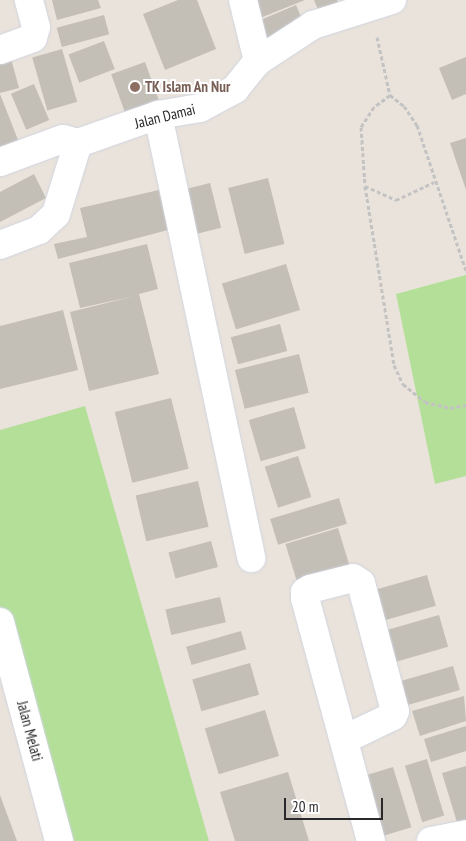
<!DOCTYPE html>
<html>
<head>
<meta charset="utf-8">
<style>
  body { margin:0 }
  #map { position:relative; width:466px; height:841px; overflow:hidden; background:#eae3db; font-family:"PT Sans Narrow",sans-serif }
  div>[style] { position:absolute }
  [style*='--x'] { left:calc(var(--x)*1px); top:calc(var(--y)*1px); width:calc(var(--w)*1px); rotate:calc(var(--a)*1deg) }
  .green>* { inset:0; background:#b4df99 }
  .building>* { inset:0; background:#c3beb6; transform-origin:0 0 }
  .path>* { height:3px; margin-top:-1.5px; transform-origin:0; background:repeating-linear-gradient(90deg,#c3c3c3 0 4px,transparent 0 6.5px) }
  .roads { filter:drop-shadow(0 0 1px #d0d4e1) drop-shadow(0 0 1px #d0d4e1) }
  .minor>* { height:28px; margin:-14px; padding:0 14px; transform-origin:14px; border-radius:14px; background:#fff }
  .dots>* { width:14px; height:14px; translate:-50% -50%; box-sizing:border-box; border:2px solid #fff; border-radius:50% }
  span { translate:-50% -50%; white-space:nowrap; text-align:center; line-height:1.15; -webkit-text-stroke:4px #fff; paint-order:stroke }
  .education-label { font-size:15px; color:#785e54; font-weight:700 }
  .left { translate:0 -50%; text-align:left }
  .street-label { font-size:15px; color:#292929 }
  .scale { position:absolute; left:284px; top:798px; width:99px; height:22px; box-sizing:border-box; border:2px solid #292929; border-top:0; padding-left:6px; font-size:15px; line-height:18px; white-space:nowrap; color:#292929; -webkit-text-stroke:4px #fff; paint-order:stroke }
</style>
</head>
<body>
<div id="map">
  <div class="green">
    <i style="clip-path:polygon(466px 275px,466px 476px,435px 484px,396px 294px)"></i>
    <i style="clip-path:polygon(85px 406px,209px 841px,57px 841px,0 642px,0 430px)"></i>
  </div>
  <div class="building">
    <i style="clip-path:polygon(52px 0,98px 0,101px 8px,57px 20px)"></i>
    <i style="clip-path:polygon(178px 0,197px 0,216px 49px,165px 70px,143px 14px)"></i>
    <i style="clip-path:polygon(247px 0,305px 0,255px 20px)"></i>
    <i style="clip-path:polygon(314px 0,337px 0,341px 8px,321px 17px)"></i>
    <i style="left:296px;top:5px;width:23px;height:46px;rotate:67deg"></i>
    <i style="left:104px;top:15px;width:20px;height:49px;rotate:75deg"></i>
    <i style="left:104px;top:41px;width:30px;height:38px;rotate:69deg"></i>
    <i style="left:62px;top:49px;width:55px;height:31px;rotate:74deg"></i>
    <i style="clip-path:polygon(10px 55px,19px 88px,0 93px,0 58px)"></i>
    <i style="clip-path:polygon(466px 57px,466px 94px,452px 100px,439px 68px)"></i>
    <i style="left:145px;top:62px;width:40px;height:36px;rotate:70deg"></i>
    <i style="left:34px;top:84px;width:39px;height:25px;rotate:67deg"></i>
    <i style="clip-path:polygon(0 94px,20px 145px,3px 152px,0 146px)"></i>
    <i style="clip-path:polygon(466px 138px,466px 190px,450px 143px)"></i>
    <i style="clip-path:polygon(34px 174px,46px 198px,0 222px,0 192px)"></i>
    <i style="left:268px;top:178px;width:68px;height:41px;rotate:76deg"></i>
    <i style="left:210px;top:183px;width:46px;height:31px;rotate:76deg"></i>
    <i style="clip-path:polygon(159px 190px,168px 230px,58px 259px,54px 244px,87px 237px,80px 208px)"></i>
    <i style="clip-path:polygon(147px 244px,158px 289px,139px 294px,159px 374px,89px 391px,70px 312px,135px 296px,80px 308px,69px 263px)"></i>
    <i style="left:286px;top:264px;width:48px;height:67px;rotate:73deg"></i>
    <i style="clip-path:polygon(63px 310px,78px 370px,0 389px,0 326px)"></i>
    <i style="left:280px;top:324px;width:28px;height:51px;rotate:75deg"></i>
    <i style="left:299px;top:354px;width:40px;height:66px;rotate:76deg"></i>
    <i style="left:171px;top:398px;width:73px;height:58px;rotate:76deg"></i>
    <i style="left:294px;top:407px;width:43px;height:47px;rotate:74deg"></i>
    <i style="left:298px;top:456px;width:43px;height:35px;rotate:72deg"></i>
    <i style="left:198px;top:481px;width:47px;height:64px;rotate:77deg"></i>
    <i style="left:339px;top:498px;width:27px;height:72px;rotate:73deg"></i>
    <i style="left:338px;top:528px;width:45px;height:55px;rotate:73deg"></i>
    <i style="left:211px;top:541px;width:27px;height:44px;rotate:75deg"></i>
    <i style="left:427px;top:575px;width:32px;height:53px;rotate:74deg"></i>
    <i style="left:220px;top:597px;width:26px;height:56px;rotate:77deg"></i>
    <i style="left:439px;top:615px;width:33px;height:55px;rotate:74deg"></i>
    <i style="left:241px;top:631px;width:19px;height:57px;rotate:74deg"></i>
    <i style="left:250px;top:663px;width:33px;height:60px;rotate:74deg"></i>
    <i style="left:453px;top:666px;width:25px;height:56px;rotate:74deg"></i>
    <i style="clip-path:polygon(464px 696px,466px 721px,420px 736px,412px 711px)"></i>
    <i style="left:265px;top:710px;width:48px;height:63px;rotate:73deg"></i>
    <i style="clip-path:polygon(466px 726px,466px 751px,431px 762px,424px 739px)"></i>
    <i style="left:427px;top:759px;width:59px;height:23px;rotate:73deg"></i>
    <i style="clip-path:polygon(466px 766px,466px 827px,459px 829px,442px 773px)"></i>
    <i style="left:393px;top:767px;width:63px;height:37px;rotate:73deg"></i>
    <i style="clip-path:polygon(288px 772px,309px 841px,235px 841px,220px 792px)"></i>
    <i style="clip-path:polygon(0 795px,17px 841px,0 841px)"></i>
  </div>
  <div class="path">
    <i style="--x:377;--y:37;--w:59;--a:77.4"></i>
    <i style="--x:390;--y:95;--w:20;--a:143"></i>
    <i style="--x:374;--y:107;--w:24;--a:123"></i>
    <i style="--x:361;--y:127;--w:59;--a:86.1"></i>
    <i style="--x:365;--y:186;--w:181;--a:80.8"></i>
    <i style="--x:394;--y:365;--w:21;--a:65"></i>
    <i style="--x:403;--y:384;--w:28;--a:39"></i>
    <i style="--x:425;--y:402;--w:26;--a:13"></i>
    <i style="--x:450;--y:408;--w:16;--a:-11"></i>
    <i style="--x:390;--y:95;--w:18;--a:38"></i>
    <i style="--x:404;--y:106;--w:23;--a:56"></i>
    <i style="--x:417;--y:125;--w:154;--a:71.4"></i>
    <i style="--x:365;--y:186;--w:34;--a:24"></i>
    <i style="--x:396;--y:200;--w:42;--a:-25.3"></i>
  </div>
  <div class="roads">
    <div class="minor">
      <i style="--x:243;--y:0;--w:63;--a:76.2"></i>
      <i style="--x:0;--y:50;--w:35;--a:-20"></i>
      <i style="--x:33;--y:38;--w:11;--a:-75"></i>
      <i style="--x:36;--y:27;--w:28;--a:-105"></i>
      <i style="--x:158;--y:115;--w:453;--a:78.1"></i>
      <i style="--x:78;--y:143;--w:85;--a:-19.3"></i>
      <i style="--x:158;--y:115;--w:43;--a:-9.5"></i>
      <i style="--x:200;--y:108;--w:40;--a:-28"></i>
      <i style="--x:235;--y:89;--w:36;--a:-51"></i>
      <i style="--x:258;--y:61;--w:66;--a:-33.2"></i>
      <i style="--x:313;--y:25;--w:83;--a:-17.6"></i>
      <i style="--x:0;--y:162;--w:67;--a:-20.1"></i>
      <i style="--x:63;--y:139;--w:16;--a:15"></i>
      <i style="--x:0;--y:245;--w:42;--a:-21"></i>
      <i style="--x:39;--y:230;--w:23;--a:-43"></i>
      <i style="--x:56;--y:214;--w:74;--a:-72.8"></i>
      <i style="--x:0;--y:622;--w:227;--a:74.9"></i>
      <i style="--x:345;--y:739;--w:53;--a:-25.6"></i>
      <i style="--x:393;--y:716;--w:5;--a:-68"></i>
      <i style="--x:395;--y:711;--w:132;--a:-104.9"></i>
      <i style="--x:361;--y:583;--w:9;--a:-148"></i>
      <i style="--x:353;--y:578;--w:44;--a:165.7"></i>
      <i style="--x:310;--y:589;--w:6;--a:149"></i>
      <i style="--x:305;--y:592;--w:6;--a:90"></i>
      <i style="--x:305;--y:598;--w:252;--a:74.8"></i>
      <i style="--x:431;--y:841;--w:36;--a:-11"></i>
    </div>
  </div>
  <div class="dots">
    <i style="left:135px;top:87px;background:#8d6e63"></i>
  </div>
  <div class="education-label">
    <span class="left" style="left:145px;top:87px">TK Islam An Nur</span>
  </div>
  <div class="street-label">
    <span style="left:165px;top:116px;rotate:-14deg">Jalan Damai</span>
    <span style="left:30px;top:731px;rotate:75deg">Jalan Melati</span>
  </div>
  <div class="scale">20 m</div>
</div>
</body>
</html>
